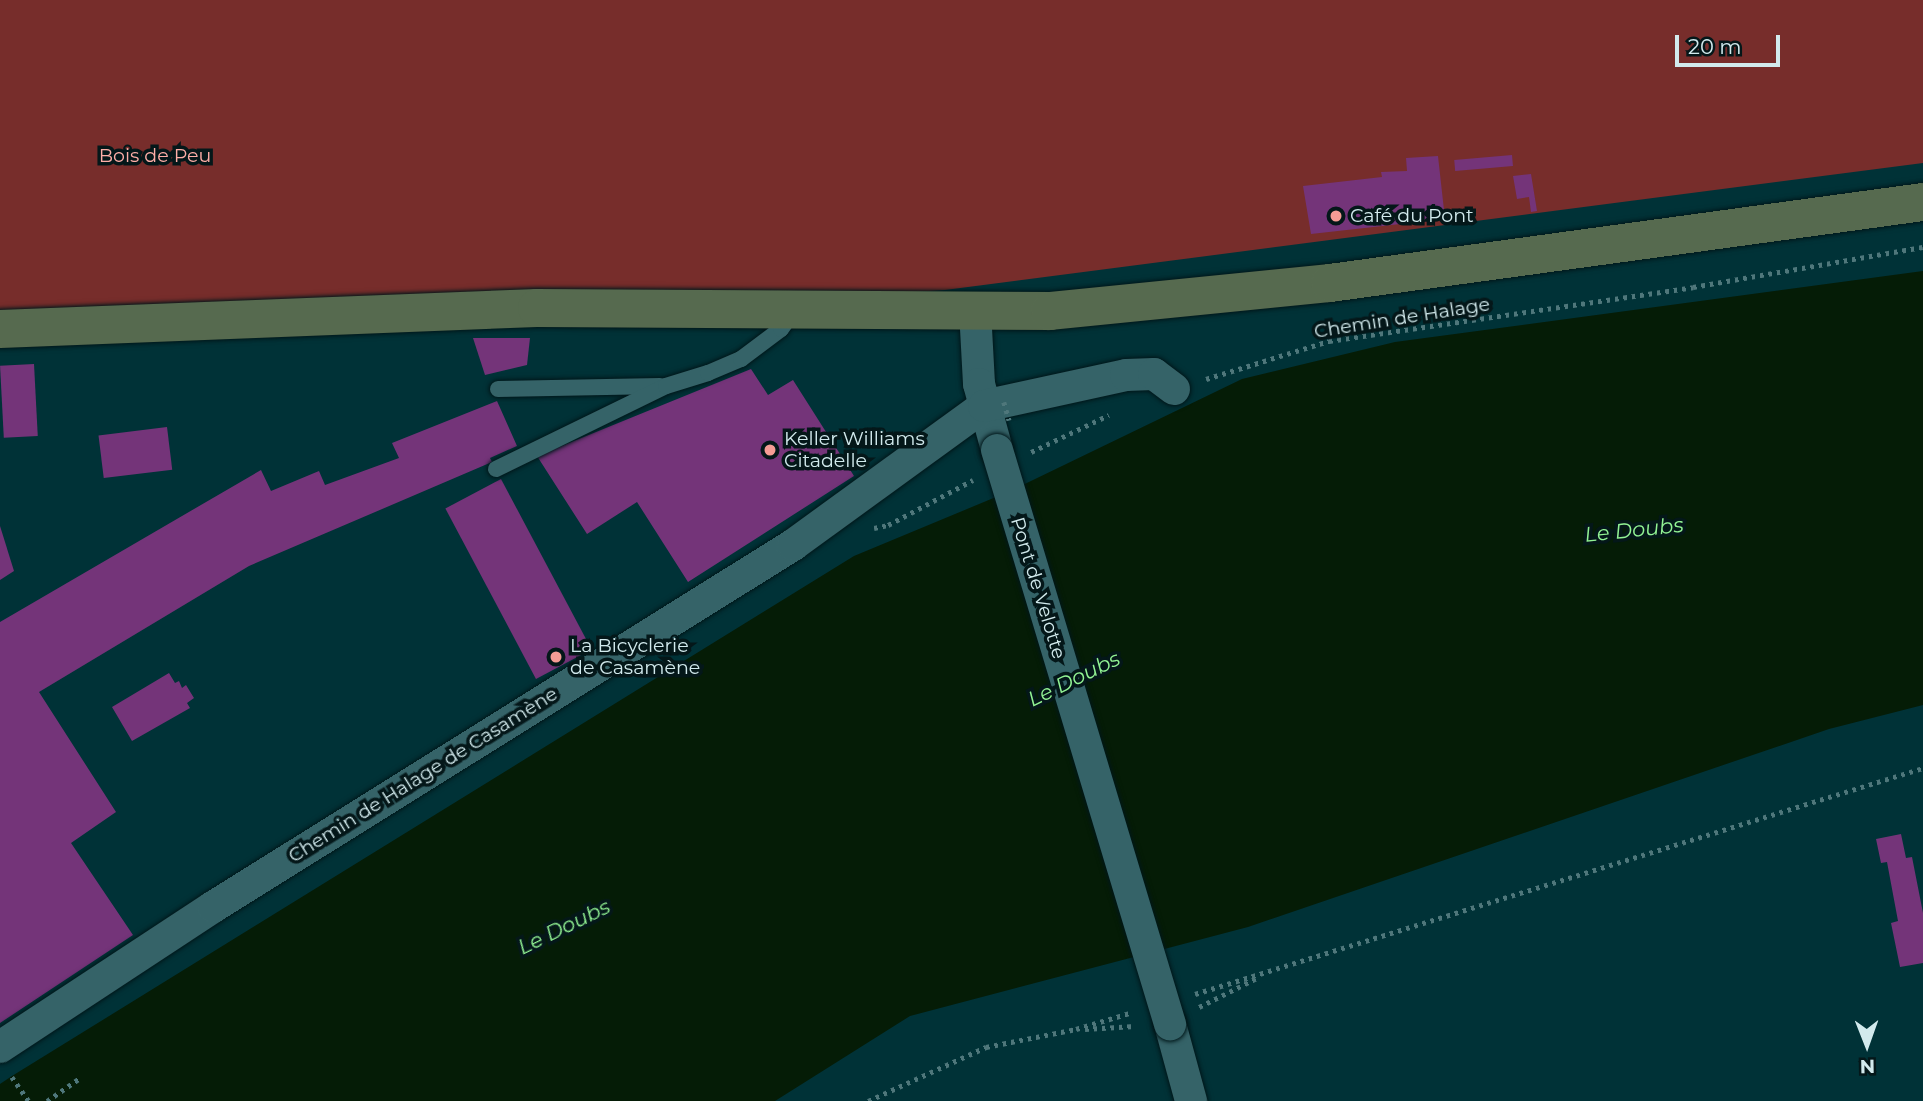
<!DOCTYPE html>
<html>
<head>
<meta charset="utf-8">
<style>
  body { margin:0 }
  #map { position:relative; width:1923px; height:1101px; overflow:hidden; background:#003237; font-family:Montserrat,sans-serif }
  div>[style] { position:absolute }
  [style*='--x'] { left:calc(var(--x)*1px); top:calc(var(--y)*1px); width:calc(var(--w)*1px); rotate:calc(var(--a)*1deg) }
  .green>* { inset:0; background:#772d2b }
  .water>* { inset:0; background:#051c06 }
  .building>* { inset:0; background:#743479; transform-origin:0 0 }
  .path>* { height:4.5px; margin-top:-2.25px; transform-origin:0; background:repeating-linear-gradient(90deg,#4f777b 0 3.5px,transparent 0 8.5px) }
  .roads { filter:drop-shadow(0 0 2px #01171a) drop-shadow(0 0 2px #01171a) }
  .lane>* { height:16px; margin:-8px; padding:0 8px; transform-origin:8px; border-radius:8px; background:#356368 }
  .street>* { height:32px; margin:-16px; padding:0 16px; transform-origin:16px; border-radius:16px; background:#356368 }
  .secondary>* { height:38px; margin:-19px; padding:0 19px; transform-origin:19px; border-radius:19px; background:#566a4f }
  .path-bridge>* { height:4.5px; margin-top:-2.25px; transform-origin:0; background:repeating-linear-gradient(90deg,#4f777b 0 3.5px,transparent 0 8.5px) }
  .bridges { filter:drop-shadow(0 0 2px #01171a) drop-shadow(0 0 2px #01171a) }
  .street-bridge>* { height:32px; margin:-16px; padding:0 16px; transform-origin:16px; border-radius:16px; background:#356368 }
  .dots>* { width:19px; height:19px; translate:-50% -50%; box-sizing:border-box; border:4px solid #041719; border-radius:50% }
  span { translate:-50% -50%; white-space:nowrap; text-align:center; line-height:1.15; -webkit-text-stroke:7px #041719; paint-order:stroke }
  .park-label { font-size:19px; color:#feaea7 }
  .poi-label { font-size:19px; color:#d2eaed }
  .left { translate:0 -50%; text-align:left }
  .street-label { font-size:19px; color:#d2eaed }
  .water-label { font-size:21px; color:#92f394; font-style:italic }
  .north { position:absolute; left:1832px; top:1010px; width:70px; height:70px; -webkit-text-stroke:5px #041719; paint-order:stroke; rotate:179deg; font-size:19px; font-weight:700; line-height:28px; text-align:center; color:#d2eaed }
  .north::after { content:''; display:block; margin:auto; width:24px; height:32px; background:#d2eaed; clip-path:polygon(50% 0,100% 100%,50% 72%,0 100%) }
  .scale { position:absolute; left:1675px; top:35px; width:105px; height:32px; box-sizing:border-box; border:4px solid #d2eaed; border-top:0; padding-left:9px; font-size:21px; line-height:24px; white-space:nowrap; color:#d2eaed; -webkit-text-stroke:5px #041719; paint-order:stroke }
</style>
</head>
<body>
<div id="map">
  <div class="green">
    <i style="clip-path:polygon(0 0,1923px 0,1923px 163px,945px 290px,676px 307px,0 313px)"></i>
  </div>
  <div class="water">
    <i style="clip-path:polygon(1923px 271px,1923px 705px,1829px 729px,1248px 927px,910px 1016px,775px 1101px,0 1101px,0 1084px,12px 1076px,854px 556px,1008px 492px,1242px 379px,1395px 342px)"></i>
  </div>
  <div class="building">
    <i style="left:1512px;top:155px;width:11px;height:58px;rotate:85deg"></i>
    <i style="clip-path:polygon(1438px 156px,1445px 219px,1311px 234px,1303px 186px,1382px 177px,1381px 172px,1407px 171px,1406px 158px)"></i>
    <i style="clip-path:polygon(1531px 174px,1537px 211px,1531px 212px,1529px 197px,1517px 199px,1513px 176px)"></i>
    <i style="clip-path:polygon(473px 338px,530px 338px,527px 365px,485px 375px)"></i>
    <i style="left:34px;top:364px;width:72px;height:34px;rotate:87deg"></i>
    <i style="clip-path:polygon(751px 369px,768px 395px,793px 380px,854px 476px,688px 582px,637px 502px,587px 534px,537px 456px)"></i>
    <i style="clip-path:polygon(497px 401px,517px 446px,490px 458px,492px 462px,249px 566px,39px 692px,116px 812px,71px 843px,133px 935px,0 1023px,0 622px,261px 470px,271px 491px,319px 471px,325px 485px,399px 458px,392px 443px)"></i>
    <i style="left:167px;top:427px;width:43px;height:69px;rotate:83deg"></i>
    <i style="left:501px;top:479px;width:193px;height:63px;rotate:62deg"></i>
    <i style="clip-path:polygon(0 526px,14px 571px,0 580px)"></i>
    <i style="clip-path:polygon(169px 673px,175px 683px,179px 681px,182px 688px,186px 685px,194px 698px,187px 703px,190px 708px,132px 741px,112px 707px)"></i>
    <i style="clip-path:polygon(1901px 834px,1906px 858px,1912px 857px,1923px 913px,1923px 963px,1900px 967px,1891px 923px,1898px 921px,1887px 862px,1881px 863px,1876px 839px)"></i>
  </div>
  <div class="path">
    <i style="--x:1206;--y:379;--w:129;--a:-17.2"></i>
    <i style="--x:1329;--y:341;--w:368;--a:-8.4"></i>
    <i style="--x:1693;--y:287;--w:233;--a:-9.9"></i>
    <i style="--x:1031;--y:452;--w:86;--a:-25.4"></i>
    <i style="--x:874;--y:528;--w:14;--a:-12"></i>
    <i style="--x:888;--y:525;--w:96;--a:-27.9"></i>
    <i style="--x:1195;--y:994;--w:762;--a:-17.25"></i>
    <i style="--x:1199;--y:1007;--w:65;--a:-26.6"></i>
    <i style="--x:1085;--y:1029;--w:50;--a:-3.4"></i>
    <i style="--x:12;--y:1077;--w:29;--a:55"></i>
    <i style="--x:47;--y:1101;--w:39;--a:-35"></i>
    <i style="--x:868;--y:1101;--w:130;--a:-24.6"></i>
    <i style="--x:986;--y:1047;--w:92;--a:-11.3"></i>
    <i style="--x:1076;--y:1029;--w:59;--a:-16.6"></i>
  </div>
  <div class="roads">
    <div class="lane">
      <i style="--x:498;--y:389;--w:162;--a:-1.1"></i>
      <i style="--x:496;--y:469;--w:189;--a:-26"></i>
      <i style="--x:666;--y:386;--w:44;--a:-17.2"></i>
      <i style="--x:708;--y:373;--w:36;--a:-23"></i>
      <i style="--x:741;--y:359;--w:50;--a:-36.9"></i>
      <i style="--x:781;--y:329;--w:22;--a:-54"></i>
    </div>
    <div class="street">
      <i style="--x:975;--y:310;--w:74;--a:86.9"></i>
      <i style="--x:979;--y:384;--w:68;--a:74.7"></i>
      <i style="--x:1170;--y:1024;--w:80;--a:74.7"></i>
      <i style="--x:0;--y:1047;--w:255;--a:-33.3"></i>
      <i style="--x:213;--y:907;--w:684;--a:-31.97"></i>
      <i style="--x:793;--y:545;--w:236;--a:-36"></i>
      <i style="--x:984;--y:406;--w:145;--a:-12.3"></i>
      <i style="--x:1126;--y:375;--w:28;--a:-2"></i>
      <i style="--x:1154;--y:374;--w:25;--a:37"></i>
    </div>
    <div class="secondary">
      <i style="--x:0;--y:329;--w:537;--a:-2.24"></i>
      <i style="--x:537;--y:308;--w:513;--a:0.34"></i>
      <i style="--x:1050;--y:311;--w:281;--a:-5.7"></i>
      <i style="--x:1330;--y:283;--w:599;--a:-7.78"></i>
    </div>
  </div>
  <div class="path-bridge">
    <i style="--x:1004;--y:402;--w:19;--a:74"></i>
  </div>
  <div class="bridges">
    <div class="street-bridge">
      <i style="--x:997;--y:450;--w:600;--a:73.23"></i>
    </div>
  </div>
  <div class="dots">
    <i style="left:1336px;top:216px;background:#f59c95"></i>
    <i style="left:770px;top:450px;background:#f59c95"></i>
    <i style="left:556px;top:657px;background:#f59c95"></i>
  </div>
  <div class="park-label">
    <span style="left:155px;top:156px">Bois de Peu</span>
  </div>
  <div class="poi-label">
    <span class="left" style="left:1350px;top:216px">Café du Pont</span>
    <span class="left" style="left:784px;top:450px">Keller Williams<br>Citadelle</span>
    <span class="left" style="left:570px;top:657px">La Bicyclerie<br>de Casamène</span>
  </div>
  <div class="street-label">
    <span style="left:1402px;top:318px;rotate:-9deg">Chemin de Halage</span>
    <span style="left:1038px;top:588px;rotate:73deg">Pont de Velotte</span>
    <span style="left:423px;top:775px;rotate:-32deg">Chemin de Halage de Casamène</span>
  </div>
  <div class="water-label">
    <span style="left:1634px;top:530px;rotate:-6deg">Le Doubs</span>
    <span style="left:1074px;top:679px;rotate:-26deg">Le Doubs</span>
    <span style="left:564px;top:927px;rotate:-26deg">Le Doubs</span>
  </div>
  <div class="north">N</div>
  <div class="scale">20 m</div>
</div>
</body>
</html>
